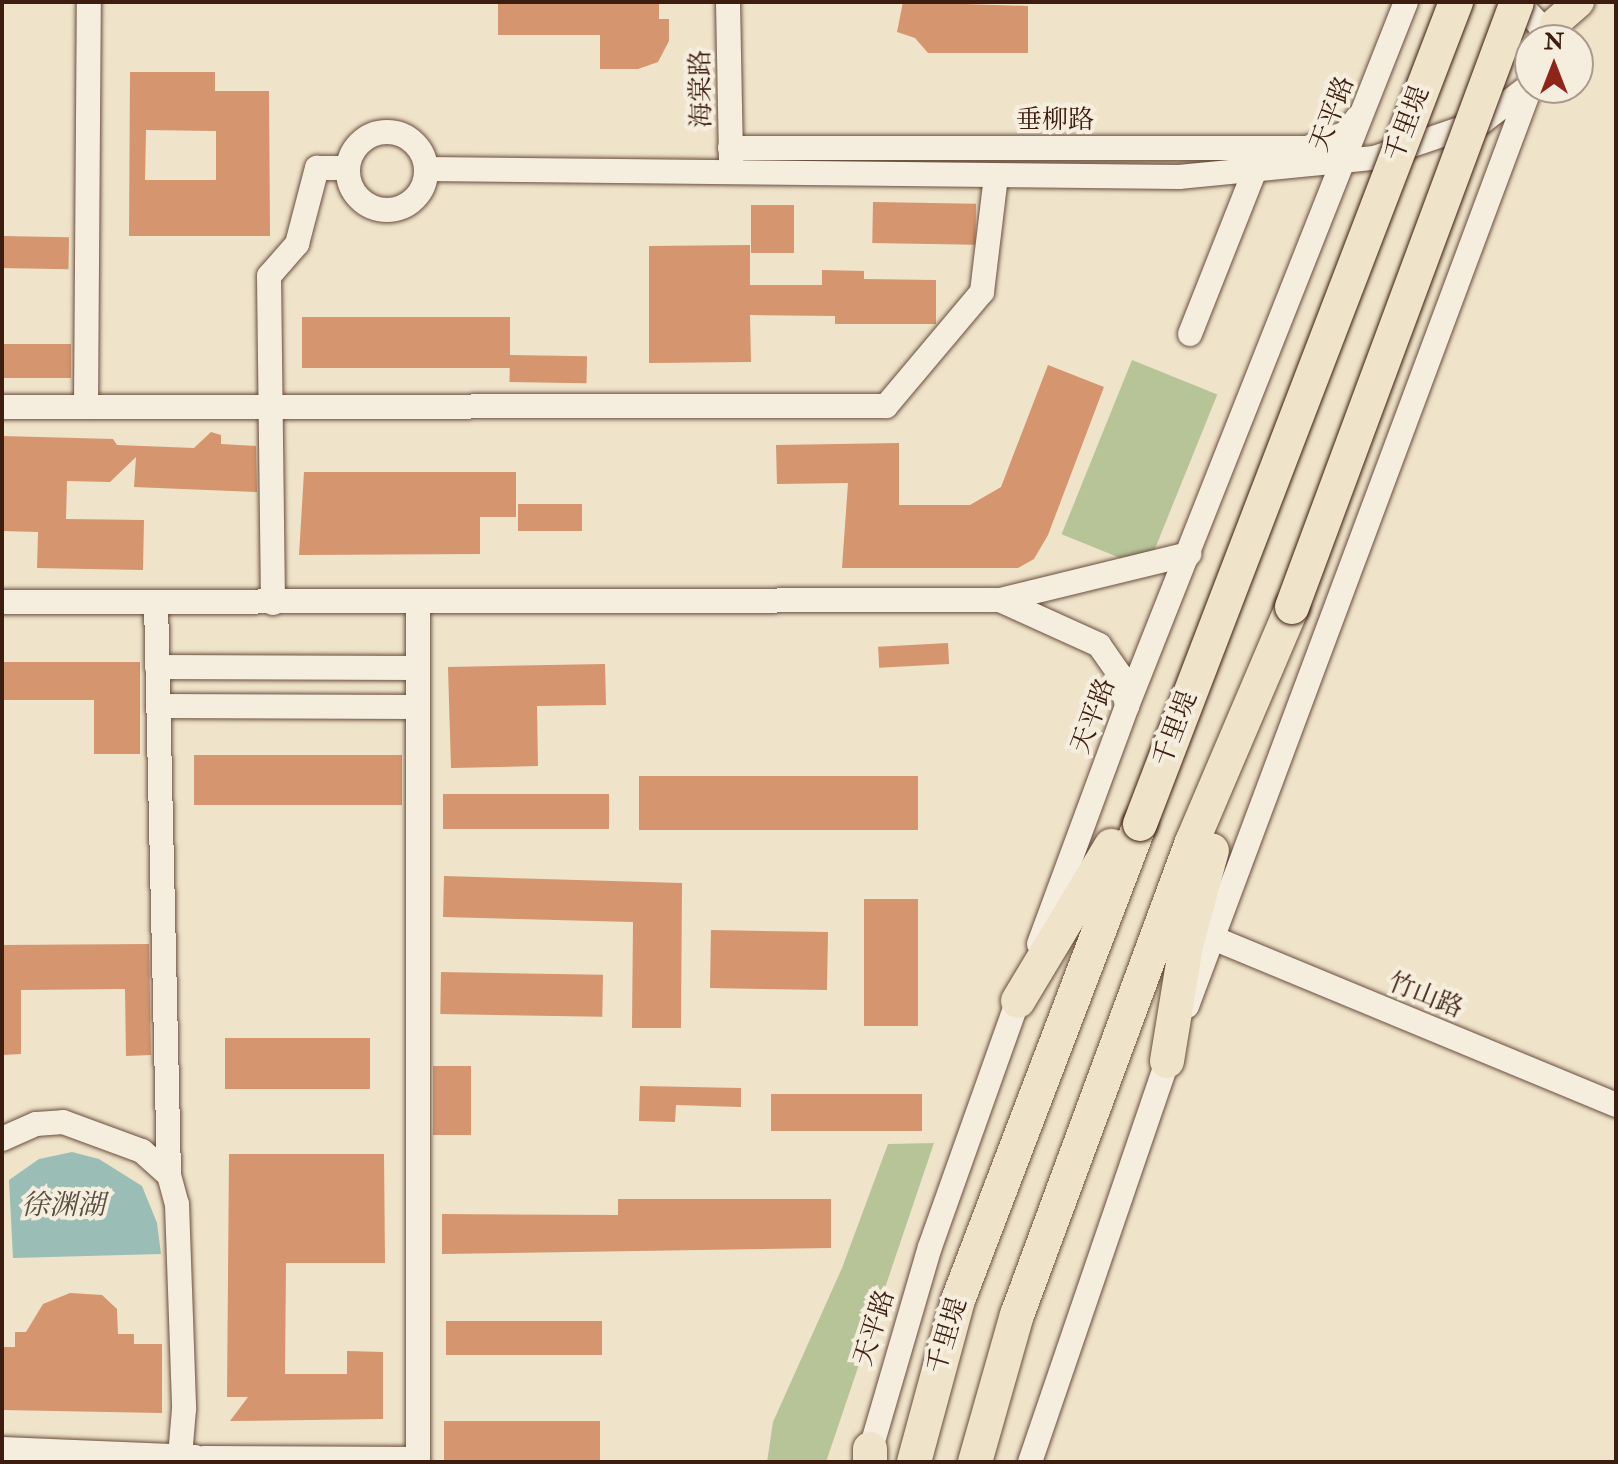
<!DOCTYPE html>
<html>
<head>
<meta charset="utf-8">
<style>
  body { margin:0 }
  #map { position:relative; width:1618px; height:1464px; overflow:hidden; background:#efe3ca; font-family:"IM FELL Double Pica","Noto Serif SC",serif }
  div>[style] { position:absolute }
  [style*='--x'] { left:calc(var(--x)*1px); top:calc(var(--y)*1px); width:calc(var(--w)*1px); rotate:calc(var(--a)*1deg) }
  .green>* { inset:0; background:#b7c498; transform-origin:0 0 }
  .water>* { inset:0; background:#9abeb5 }
  .building>* { inset:0; background:#d4956f; transform-origin:0 0 }
  .roads { filter:drop-shadow(0 0 2px #694e3e) drop-shadow(0 0 2px #694e3e) }
  .minor>* { height:24px; margin:-12px; padding:0 12px; transform-origin:12px; border-radius:12px; background:#f5eddd }
  .minor>.ring { margin:-12px; padding:0; box-sizing:content-box; background:none; border:24px solid #f5eddd; border-radius:50% }
  .major>* { height:30px; margin:-15px; padding:0 15px; transform-origin:15px; border-radius:15px; background:#efe3ca }
  .highway>* { height:34px; margin:-17px; padding:0 17px; transform-origin:17px; border-radius:17px; background:#efe3ca }
  .bridges { filter:drop-shadow(0 0 2px #3c1d10) drop-shadow(0 0 2px #3c1d10) }
  .highway-bridge>* { height:34px; margin:-17px; padding:0 17px; transform-origin:17px; border-radius:17px; background:#efe3ca }
  span { translate:-50% -50%; white-space:nowrap; text-align:center; line-height:1.15; -webkit-text-stroke:8px #f5eddd; paint-order:stroke }
  .street-label { font-size:26px; color:#3c1d10 }
  .water-label { font-size:28px; color:#584d42; font-style:italic }
  .frame { position:absolute; inset:0; border:4px solid #3c1d10; pointer-events:none }
  .north { position:absolute; left:1514px; top:24px; width:80px; height:80px; box-sizing:border-box; background:#f5eddd; border:2px solid #ab9a8b; border-radius:50%; rotate:0deg; font-size:22px; font-weight:700; line-height:32px; text-align:center; color:#3c1d10 }
  .north::after { content:''; display:block; margin:auto; width:28px; height:36px; background:#8f2418; clip-path:polygon(50% 0,100% 100%,50% 72%,0 100%) }
</style>
</head>
<body>
<div id="map">
  <div class="green">
    <i style="left:1132px;top:360px;width:92px;height:188px;rotate:22deg"></i>
    <i style="clip-path:polygon(934px 1143px,826px 1462px,767px 1462px,773px 1422px,842px 1268px,888px 1144px)"></i>
  </div>
  <div class="water">
    <i style="clip-path:polygon(72px 1152px,99px 1159px,142px 1186px,157px 1223px,161px 1254px,13px 1258px,9px 1180px,39px 1159px)"></i>
  </div>
  <div class="building">
    <i style="clip-path:polygon(498px 2px,659px 2px,659px 19px,669px 19px,669px 41px,658px 62px,638px 69px,600px 69px,600px 35px,498px 35px)"></i>
    <i style="clip-path:polygon(903px 2px,1028px 6px,1028px 53px,928px 53px,915px 38px,897px 32px)"></i>
    <i style="clip-path:polygon(evenodd,130px 72px,215px 72px,215px 91px,269px 91px,270px 236px,129px 236px,130px 72px,146px 130px,216px 131px,216px 180px,145px 180px,146px 130px)"></i>
    <i style="left:873px;top:202px;width:103px;height:41px;rotate:1deg"></i>
    <i style="left:751px;top:205px;width:43px;height:48px"></i>
    <i style="left:2px;top:236px;width:67px;height:32px;rotate:1deg"></i>
    <i style="clip-path:polygon(750px 245px,750px 285px,822px 285px,822px 270px,864px 271px,864px 279px,936px 280px,936px 324px,835px 324px,835px 316px,750px 315px,751px 362px,649px 363px,649px 246px)"></i>
    <i style="left:302px;top:317px;width:208px;height:51px"></i>
    <i style="left:2px;top:344px;width:69px;height:34px"></i>
    <i style="left:510px;top:355px;width:77px;height:27px;rotate:1deg"></i>
    <i style="clip-path:polygon(1048px 365px,1104px 387px,1048px 535px,1034px 559px,1018px 568px,842px 568px,848px 483px,777px 484px,776px 445px,899px 443px,899px 505px,970px 505px,1001px 487px)"></i>
    <i style="clip-path:polygon(211px 432px,221px 435px,221px 444px,256px 446px,257px 492px,134px 487px,136px 457px,110px 482px,67px 481px,66px 519px,144px 520px,143px 570px,37px 568px,38px 532px,2px 531px,2px 436px,113px 439px,117px 445px,194px 448px)"></i>
    <i style="clip-path:polygon(304px 472px,516px 472px,516px 517px,480px 517px,480px 554px,299px 555px)"></i>
    <i style="left:518px;top:504px;width:64px;height:27px"></i>
    <i style="left:948px;top:643px;width:21px;height:70px;rotate:87deg"></i>
    <i style="clip-path:polygon(2px 662px,140px 662px,140px 754px,94px 754px,94px 700px,2px 700px)"></i>
    <i style="clip-path:polygon(605px 664px,606px 705px,537px 706px,538px 766px,451px 768px,448px 667px)"></i>
    <i style="left:194px;top:755px;width:208px;height:50px"></i>
    <i style="left:639px;top:776px;width:279px;height:54px"></i>
    <i style="left:443px;top:794px;width:166px;height:35px"></i>
    <i style="clip-path:polygon(444px 876px,682px 883px,681px 1028px,632px 1028px,633px 922px,443px 917px)"></i>
    <i style="left:918px;top:899px;width:127px;height:54px;rotate:90deg"></i>
    <i style="left:711px;top:930px;width:117px;height:58px;rotate:1deg"></i>
    <i style="clip-path:polygon(149px 944px,151px 1055px,126px 1056px,125px 989px,21px 990px,21px 1054px,2px 1055px,2px 945px)"></i>
    <i style="left:441px;top:972px;width:162px;height:42px;rotate:1deg"></i>
    <i style="left:225px;top:1038px;width:145px;height:51px"></i>
    <i style="left:433px;top:1066px;width:38px;height:69px"></i>
    <i style="clip-path:polygon(640px 1086px,741px 1088px,741px 1107px,676px 1105px,675px 1122px,639px 1121px)"></i>
    <i style="left:771px;top:1094px;width:151px;height:37px"></i>
    <i style="clip-path:polygon(229px 1154px,384px 1154px,385px 1263px,286px 1263px,285px 1374px,347px 1374px,347px 1351px,383px 1352px,383px 1419px,230px 1421px,248px 1397px,227px 1397px)"></i>
    <i style="clip-path:polygon(618px 1199px,831px 1199px,831px 1248px,442px 1254px,442px 1214px,618px 1215px)"></i>
    <i style="clip-path:polygon(70px 1293px,102px 1295px,117px 1309px,118px 1334px,134px 1334px,134px 1344px,162px 1344px,162px 1413px,2px 1410px,2px 1347px,15px 1347px,15px 1332px,26px 1332px,43px 1304px)"></i>
    <i style="left:446px;top:1321px;width:156px;height:34px"></i>
    <i style="left:444px;top:1421px;width:156px;height:41px"></i>
  </div>
  <div class="roads">
    <div class="minor">
      <i style="--x:728;--y:2;--w:162;--a:88.9"></i>
      <i style="--x:1518;--y:2;--w:33;--a:47"></i>
      <i style="--x:1540;--y:26;--w:15;--a:74"></i>
      <i class="ring" style="left:348px;top:132px;width:54px;height:54px"></i>
      <i style="--x:730;--y:148;--w:577;--a:0"></i>
      <i style="--x:1307;--y:148;--w:42;--a:-21"></i>
      <i style="--x:1346;--y:133;--w:20;--a:-53"></i>
      <i style="--x:426;--y:169;--w:753;--a:0.61"></i>
      <i style="--x:1179;--y:177;--w:196;--a:-5.6"></i>
      <i style="--x:1374;--y:158;--w:115;--a:-18.7"></i>
      <i style="--x:1483;--y:121;--w:56;--a:-37.1"></i>
      <i style="--x:1190;--y:334;--w:187;--a:-68.4"></i>
      <i style="--x:2;--y:407;--w:884;--a:-0.06"></i>
      <i style="--x:886;--y:406;--w:149;--a:-49.9"></i>
      <i style="--x:982;--y:292;--w:116;--a:-83.1"></i>
      <i style="--x:86;--y:407;--w:405;--a:-89.6"></i>
      <i style="--x:1000;--y:600;--w:109;--a:24.4"></i>
      <i style="--x:1099;--y:645;--w:37;--a:55"></i>
      <i style="--x:1120;--y:675;--w:32;--a:77"></i>
      <i style="--x:2;--y:602;--w:998;--a:-0.11"></i>
      <i style="--x:1000;--y:600;--w:195;--a:-13.7"></i>
      <i style="--x:156;--y:602;--w:573;--a:88.7"></i>
      <i style="--x:273;--y:603;--w:327;--a:-90.7"></i>
      <i style="--x:269;--y:276;--w:43;--a:-48.8"></i>
      <i style="--x:297;--y:244;--w:79;--a:-75.3"></i>
      <i style="--x:317;--y:168;--w:31;--a:0"></i>
      <i style="--x:418;--y:603;--w:859;--a:90"></i>
      <i style="--x:157;--y:667;--w:260;--a:0.2"></i>
      <i style="--x:158;--y:706;--w:259;--a:0.2"></i>
      <i style="--x:1213;--y:938;--w:436;--a:22.5"></i>
      <i style="--x:1039;--y:944;--w:254;--a:-69.7"></i>
      <i style="--x:1127;--y:706;--w:757;--a:-68.38"></i>
      <i style="--x:1187;--y:1006;--w:980;--a:-69.51"></i>
      <i style="--x:2;--y:1139;--w:37;--a:-24"></i>
      <i style="--x:36;--y:1124;--w:27;--a:-4"></i>
      <i style="--x:63;--y:1122;--w:84;--a:20.2"></i>
      <i style="--x:142;--y:1151;--w:36;--a:42"></i>
      <i style="--x:169;--y:1175;--w:30;--a:75"></i>
      <i style="--x:177;--y:1204;--w:205;--a:88"></i>
      <i style="--x:184;--y:1409;--w:48;--a:94.8"></i>
      <i style="--x:2;--y:1449;--w:193;--a:2.4"></i>
      <i style="--x:205;--y:1462;--w:4;--a:-90"></i>
      <i style="--x:205;--y:1458;--w:213;--a:0.3"></i>
      <i style="--x:867;--y:1462;--w:224;--a:-73.7"></i>
      <i style="--x:930;--y:1247;--w:277;--a:-70.4"></i>
      <i style="--x:1030;--y:1462;--w:438;--a:-71.1"></i>
    </div>
    <div class="major">
      <i style="--x:1555;--y:23;--w:32;--a:-41"></i>
    </div>
    <div class="highway">
      <i style="--x:1018;--y:1001;--w:181;--a:-59"></i>
      <i style="--x:1167;--y:1061;--w:118;--a:-80.7"></i>
      <i style="--x:1186;--y:945;--w:98;--a:-74.7"></i>
      <i style="--x:870;--y:1462;--w:13;--a:-90"></i>
      <i style="--x:914;--y:1462;--w:168;--a:-74.8"></i>
      <i style="--x:958;--y:1300;--w:510;--a:-69.08"></i>
      <i style="--x:975;--y:1462;--w:153;--a:-74.1"></i>
      <i style="--x:1017;--y:1315;--w:504;--a:-69.7"></i>
      <i style="--x:1192;--y:842;--w:255;--a:-66.9"></i>
    </div>
  </div>
  <div class="bridges">
    <div class="highway-bridge">
      <i style="--x:1292;--y:607;--w:645;--a:-69.6"></i>
      <i style="--x:1140;--y:824;--w:881;--a:-68.97"></i>
    </div>
  </div>
  <div class="street-label">
    <span style="left:702px;top:89px;rotate:-91deg">海棠路</span>
    <span style="left:1333px;top:114px;rotate:-69deg">天平路</span>
    <span style="left:1055px;top:121px">垂柳路</span>
    <span style="left:1408px;top:124px;rotate:-69deg">千里堤</span>
    <span style="left:1094px;top:716px;rotate:-69deg">天平路</span>
    <span style="left:1176px;top:729px;rotate:-69deg">千里堤</span>
    <span style="left:1425px;top:996px;rotate:22deg">竹山路</span>
    <span style="left:875px;top:1328px;rotate:-72deg">天平路</span>
    <span style="left:948px;top:1336px;rotate:-73deg">千里堤</span>
  </div>
  <div class="water-label">
    <span style="left:63px;top:1206px">徐渊湖</span>
  </div>
  <div class="frame"></div>
  <div class="north">N</div>
</div>
</body>
</html>
